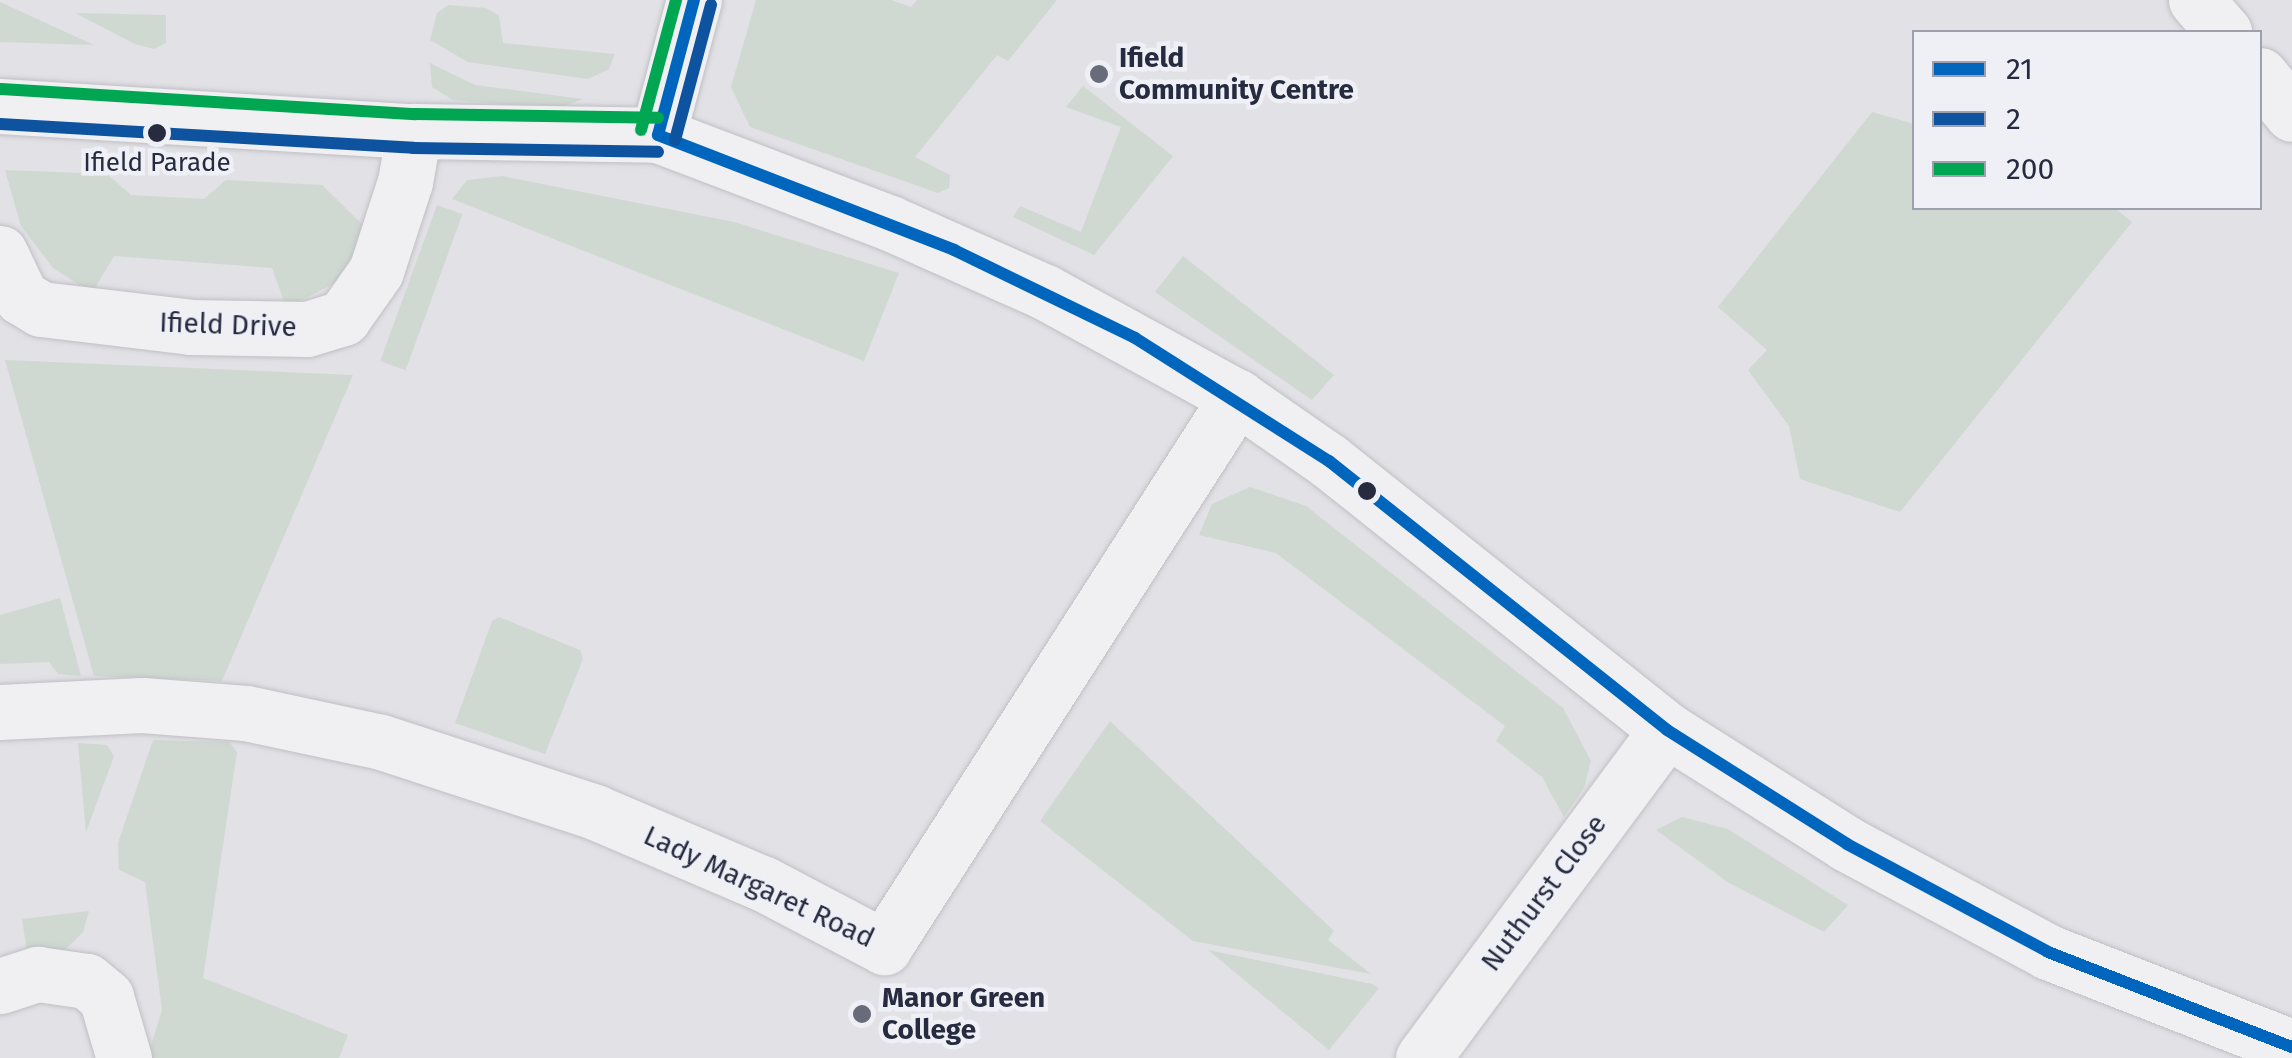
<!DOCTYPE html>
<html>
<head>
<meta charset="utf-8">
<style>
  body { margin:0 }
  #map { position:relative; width:2292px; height:1058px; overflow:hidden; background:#e1e1e6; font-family:"Fira Sans",sans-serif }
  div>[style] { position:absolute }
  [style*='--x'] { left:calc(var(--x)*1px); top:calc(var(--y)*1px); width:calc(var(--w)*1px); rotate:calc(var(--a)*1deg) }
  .green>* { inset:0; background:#cfd9d1; transform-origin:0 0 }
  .roads { filter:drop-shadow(0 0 2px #bfbfc4) drop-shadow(0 0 2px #bfbfc4) }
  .minor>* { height:55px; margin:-27.5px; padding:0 27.5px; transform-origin:27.5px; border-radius:27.5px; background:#f0f0f3 }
  .bus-1>* { height:12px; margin:-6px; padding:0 6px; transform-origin:6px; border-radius:6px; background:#0065bd }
  .bus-2>* { height:12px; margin:-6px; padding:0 6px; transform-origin:6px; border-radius:6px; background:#0e539f }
  .bus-3>* { height:12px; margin:-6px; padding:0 6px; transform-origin:6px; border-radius:6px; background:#00a651 }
  .dots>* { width:28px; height:28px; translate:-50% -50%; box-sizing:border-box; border:5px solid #eef0f6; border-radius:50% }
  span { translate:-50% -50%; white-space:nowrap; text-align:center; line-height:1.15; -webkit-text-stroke:9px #eef0f6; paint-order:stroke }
  .bus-label { font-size:26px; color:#272b40 }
  .poi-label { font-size:28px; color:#272b40; font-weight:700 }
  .left { translate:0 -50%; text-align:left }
  .street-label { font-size:28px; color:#272b40 }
  .legend { position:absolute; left:1912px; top:30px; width:350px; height:180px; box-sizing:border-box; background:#eef0f6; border:2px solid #9ea1ad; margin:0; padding:12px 18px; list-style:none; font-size:30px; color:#272b40 }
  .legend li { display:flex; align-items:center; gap:20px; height:50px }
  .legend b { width:50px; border:2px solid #9ea1ad }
</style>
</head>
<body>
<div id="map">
  <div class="green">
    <i style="clip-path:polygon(756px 0,891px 0,911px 7px,917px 0,1057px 0,1008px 61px,997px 55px,915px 157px,950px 175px,949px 188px,938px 193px,750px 127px,731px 87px)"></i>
    <i style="clip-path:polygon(0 1px,0 2px,94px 45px,0 42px)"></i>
    <i style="clip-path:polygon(448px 5px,486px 8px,499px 16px,503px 43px,615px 54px,609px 69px,588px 79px,468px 62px,430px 40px,437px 13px)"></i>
    <i style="clip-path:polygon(75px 13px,166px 15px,166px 43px,154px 49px,135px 44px)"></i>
    <i style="clip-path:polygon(430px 63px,475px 85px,583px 99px,555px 109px,453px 100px,432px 87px)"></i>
    <i style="clip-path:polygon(1083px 86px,1173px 156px,1094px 255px,1013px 217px,1020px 206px,1081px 232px,1121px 127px,1066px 107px)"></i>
    <i style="clip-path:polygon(1872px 112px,1914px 124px,1914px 208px,2115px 208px,2132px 222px,1900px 512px,1800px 479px,1789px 426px,1748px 370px,1767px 350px,1718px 307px)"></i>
    <i style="clip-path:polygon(5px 170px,107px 174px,131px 195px,204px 199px,226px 180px,322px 185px,369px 231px,341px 280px,300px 301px,285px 304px,272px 268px,114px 256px,92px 293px,53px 268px,21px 226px)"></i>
    <i style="clip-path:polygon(502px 176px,734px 222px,899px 273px,864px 361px,452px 199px,467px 180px)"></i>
    <i style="left:437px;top:205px;width:27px;height:166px;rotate:20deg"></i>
    <i style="clip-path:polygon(1183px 256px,1334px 375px,1312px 400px,1155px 292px)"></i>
    <i style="clip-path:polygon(5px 360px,353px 375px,222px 681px,94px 676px)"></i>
    <i style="clip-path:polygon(1250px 487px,1306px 506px,1563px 708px,1591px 761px,1584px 788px,1564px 817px,1542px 777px,1496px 741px,1505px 726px,1276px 553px,1199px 535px,1212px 504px)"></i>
    <i style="clip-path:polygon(60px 598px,81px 676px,58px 674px,49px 662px,0 664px,0 615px)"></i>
    <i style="clip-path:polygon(499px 617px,580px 650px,583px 659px,545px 754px,455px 723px,492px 621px)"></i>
    <i style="clip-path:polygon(1110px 721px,1334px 931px,1328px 940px,1371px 974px,1193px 941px,1040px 821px)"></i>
    <i style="clip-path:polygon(153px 740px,229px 742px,237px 752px,203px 978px,348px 1035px,339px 1058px,147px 1058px,162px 1010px,145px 882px,119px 870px,118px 843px)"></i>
    <i style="clip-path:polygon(78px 743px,107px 745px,114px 756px,86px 832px)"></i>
    <i style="clip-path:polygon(1682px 817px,1728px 829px,1848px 905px,1824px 932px,1729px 883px,1656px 830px)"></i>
    <i style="clip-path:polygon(89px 911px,83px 932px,65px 950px,28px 958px,22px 919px)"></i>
    <i style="clip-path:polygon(1208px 950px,1372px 984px,1379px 988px,1329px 1050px)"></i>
  </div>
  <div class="roads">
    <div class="minor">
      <i style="--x:2196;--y:0;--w:43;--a:48.8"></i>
      <i style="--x:2260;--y:75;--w:50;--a:50.6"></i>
      <i style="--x:0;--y:106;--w:415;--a:3.5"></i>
      <i style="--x:414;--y:131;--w:244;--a:0.9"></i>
      <i style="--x:658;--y:135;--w:248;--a:20.8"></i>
      <i style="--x:890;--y:223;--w:170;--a:24"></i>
      <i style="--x:1045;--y:292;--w:219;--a:28.7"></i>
      <i style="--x:1237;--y:397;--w:112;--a:34.8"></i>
      <i style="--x:1329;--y:461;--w:432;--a:38.5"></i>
      <i style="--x:1667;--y:730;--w:213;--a:32.3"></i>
      <i style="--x:1847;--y:844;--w:228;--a:28.2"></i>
      <i style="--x:2048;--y:952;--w:262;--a:21.3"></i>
      <i style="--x:658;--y:135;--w:140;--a:-75.1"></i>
      <i style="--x:0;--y:253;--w:49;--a:64.5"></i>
      <i style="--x:21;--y:297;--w:23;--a:31"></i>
      <i style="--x:41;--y:309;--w:151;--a:6.8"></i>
      <i style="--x:191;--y:327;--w:116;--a:1"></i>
      <i style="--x:307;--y:329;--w:38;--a:-17"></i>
      <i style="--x:343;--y:318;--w:57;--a:-54.9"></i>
      <i style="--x:376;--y:271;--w:94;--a:-72"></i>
      <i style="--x:405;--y:182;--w:52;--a:-80"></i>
      <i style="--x:0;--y:712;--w:142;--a:-2.8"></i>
      <i style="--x:142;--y:705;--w:104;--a:4.4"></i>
      <i style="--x:246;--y:713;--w:138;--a:12.1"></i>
      <i style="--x:381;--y:742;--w:225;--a:18.1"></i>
      <i style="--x:595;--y:812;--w:184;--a:23.1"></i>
      <i style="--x:764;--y:884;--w:136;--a:27.7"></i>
      <i style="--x:884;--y:947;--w:654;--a:-57.31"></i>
      <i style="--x:0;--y:986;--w:40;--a:-18"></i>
      <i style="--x:38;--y:974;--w:49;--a:8.1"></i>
      <i style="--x:87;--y:981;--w:25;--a:40"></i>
      <i style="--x:106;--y:997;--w:64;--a:73.6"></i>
      <i style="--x:1423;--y:1058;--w:409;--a:-53.4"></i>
    </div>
  </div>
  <div class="bus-1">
    <i style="--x:658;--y:135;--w:318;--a:21.2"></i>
    <i style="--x:954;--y:250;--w:201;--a:25.9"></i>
    <i style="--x:1135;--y:338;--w:230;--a:32.4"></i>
    <i style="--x:1329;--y:461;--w:432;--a:38.5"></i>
    <i style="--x:1667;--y:730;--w:213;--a:32.3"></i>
    <i style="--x:1847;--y:844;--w:228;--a:28.2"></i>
    <i style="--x:2048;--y:952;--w:262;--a:21.3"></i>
    <i style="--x:658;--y:135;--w:140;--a:-75.1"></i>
  </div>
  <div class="bus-2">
    <i style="--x:0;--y:124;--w:414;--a:3.3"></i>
    <i style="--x:413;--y:148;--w:245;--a:0.9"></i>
    <i style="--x:675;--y:140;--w:140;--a:-75.1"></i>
  </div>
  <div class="bus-3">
    <i style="--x:1;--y:89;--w:415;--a:3.5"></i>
    <i style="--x:415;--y:114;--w:243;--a:0.9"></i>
    <i style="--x:641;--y:130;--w:135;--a:-74.9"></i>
  </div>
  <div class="dots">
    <i style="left:1099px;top:74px;background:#686b7a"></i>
    <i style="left:157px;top:133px;background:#272b40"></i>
    <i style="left:1367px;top:491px;background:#272b40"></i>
    <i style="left:862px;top:1014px;background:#686b7a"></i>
  </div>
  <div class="bus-label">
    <span style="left:157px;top:163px">Ifield Parade</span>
  </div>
  <div class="poi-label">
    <span class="left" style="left:1119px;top:74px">Ifield<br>Community Centre</span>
    <span class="left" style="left:882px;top:1014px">Manor Green<br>College</span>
  </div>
  <div class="street-label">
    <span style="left:228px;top:325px;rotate:2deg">Ifield Drive</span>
    <span style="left:759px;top:887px;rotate:25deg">Lady Margaret Road</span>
    <span style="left:1544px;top:893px;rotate:-53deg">Nuthurst Close</span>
  </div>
  <ul class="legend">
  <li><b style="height:12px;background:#0065bd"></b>21</li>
  <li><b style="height:12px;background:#0e539f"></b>2</li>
  <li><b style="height:12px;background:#00a651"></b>200</li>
  </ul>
</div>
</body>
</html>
